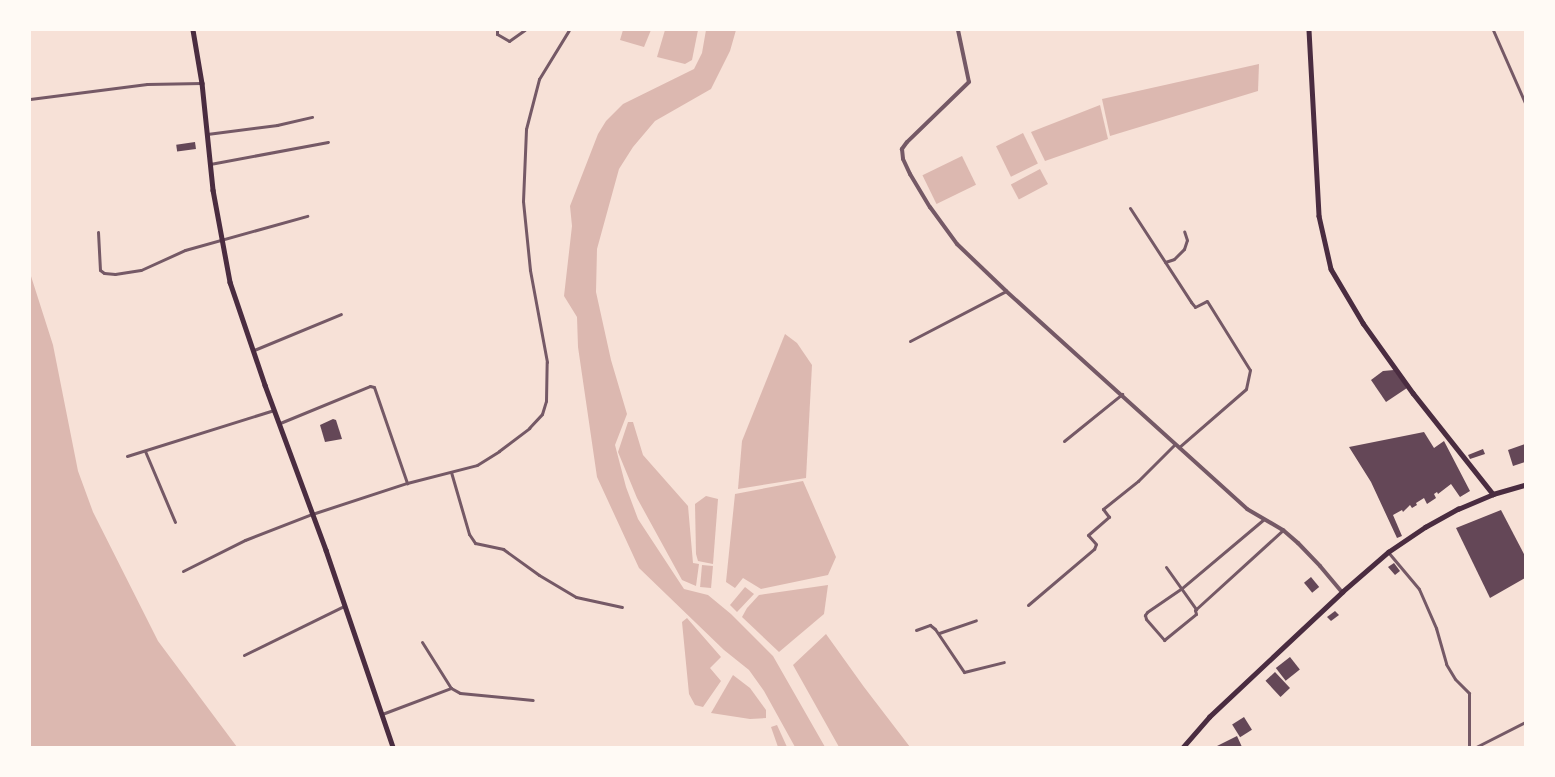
<!DOCTYPE html>
<html>
<head>
<meta charset="utf-8">
<style>
  body { margin:0 }
  #map { position:relative; width:1555px; height:777px; overflow:hidden; background:#f7e1d7; font-family:Figtree,sans-serif }
  div>[style] { position:absolute }
  [style*='--x'] { left:calc(var(--x)*1px); top:calc(var(--y)*1px); width:calc(var(--w)*1px); rotate:calc(var(--a)*1deg) }
  .water>* { inset:0; background:#dcb8b0; transform-origin:0 0 }
  .building>* { inset:0; background:#644757; transform-origin:0 0 }
  .minor>* { height:3px; margin:-1.5px; padding:0 1.5px; transform-origin:1.5px; border-radius:1.5px; background:#755966 }
  .tertiary>* { height:4px; margin:-2px; padding:0 2px; transform-origin:2px; border-radius:2px; background:#755966 }
  .secondary>* { height:4.5px; margin:-2.25px; padding:0 2.25px; transform-origin:2.25px; border-radius:2.25px; background:#4a2c40 }
  span { translate:-50% -50%; white-space:nowrap; text-align:center; line-height:1.15; -webkit-text-stroke:4.5px #fffaf5; paint-order:stroke }
  .frame { position:absolute; inset:0; border:31px solid #fffaf5; pointer-events:none }
</style>
</head>
<body>
<div id="map">
  <div class="water">
    <i style="clip-path:polygon(623px 30px,651px 30px,644px 47px,620px 40px)"></i>
    <i style="clip-path:polygon(665px 30px,698px 30px,692px 60px,685px 64px,657px 57px)"></i>
    <i style="clip-path:polygon(706px 30px,736px 30px,730px 51px,711px 89px,655px 121px,633px 147px,619px 169px,597px 249px,596px 292px,611px 360px,627px 414px,615px 445px,626px 487px,638px 519px,684px 589px,708px 595px,731px 614px,773px 656px,825px 747px,795px 747px,764px 691px,749px 670px,724px 650px,639px 568px,597px 477px,578px 347px,577px 317px,564px 296px,572px 226px,570px 206px,598px 134px,606px 121px,623px 104px,694px 69px,702px 53px)"></i>
    <i style="clip-path:polygon(1259px 64px,1258px 91px,1110px 136px,1102px 99px)"></i>
    <i style="clip-path:polygon(1100px 105px,1108px 139px,1045px 161px,1031px 132px)"></i>
    <i style="left:1023px;top:133px;width:34px;height:30px;rotate:64deg"></i>
    <i style="left:962px;top:156px;width:32px;height:44px;rotate:64deg"></i>
    <i style="left:1040px;top:169px;width:17px;height:33px;rotate:62deg"></i>
    <i style="clip-path:polygon(30px 273px,53px 345px,78px 471px,93px 512px,158px 641px,237px 747px,30px 747px)"></i>
    <i style="clip-path:polygon(785px 334px,797px 343px,812px 365px,806px 478px,738px 489px,742px 441px)"></i>
    <i style="clip-path:polygon(628px 422px,633px 422px,643px 455px,688px 506px,693px 563px,699px 564px,696px 586px,682px 580px,637px 498px,618px 452px)"></i>
    <i style="clip-path:polygon(803px 481px,836px 557px,828px 575px,761px 589px,743px 578px,735px 588px,726px 582px,735px 494px)"></i>
    <i style="clip-path:polygon(706px 496px,718px 499px,713px 564px,698px 561px,696px 554px,695px 504px)"></i>
    <i style="left:702px;top:565px;width:11px;height:22px;rotate:5deg"></i>
    <i style="clip-path:polygon(828px 585px,824px 614px,779px 652px,742px 617px,747px 608px,759px 595px)"></i>
    <i style="clip-path:polygon(745px 587px,754px 594px,737px 612px,730px 605px)"></i>
    <i style="clip-path:polygon(687px 618px,721px 657px,710px 668px,721px 681px,703px 707px,695px 705px,689px 694px,682px 622px)"></i>
    <i style="clip-path:polygon(826px 634px,864px 687px,910px 747px,839px 747px,793px 665px)"></i>
    <i style="clip-path:polygon(733px 675px,750px 688px,766px 710px,766px 718px,750px 719px,711px 713px)"></i>
    <i style="clip-path:polygon(777px 725px,787px 747px,778px 747px,771px 727px)"></i>
  </div>
  <div class="building">
    <i style="left:195px;top:142px;width:7px;height:19px;rotate:82deg"></i>
    <i style="clip-path:polygon(1394px 370px,1407px 388px,1386px 402px,1371px 380px,1383px 371px)"></i>
    <i style="clip-path:polygon(333px 419px,336px 420px,342px 439px,325px 442px,320px 425px)"></i>
    <i style="clip-path:polygon(1424px 432px,1434px 448px,1444px 441px,1470px 491px,1460px 497px,1451px 484px,1438px 494px,1437px 492px,1434px 494px,1436px 498px,1427px 504px,1424px 498px,1416px 503px,1417px 505px,1412px 508px,1410px 505px,1403px 512px,1402px 510px,1393px 515px,1402px 536px,1397px 538px,1371px 482px,1349px 447px)"></i>
    <i style="clip-path:polygon(1525px 444px,1525px 462px,1513px 466px,1508px 450px)"></i>
    <i style="clip-path:polygon(1483px 449px,1485px 454px,1470px 459px,1468px 455px)"></i>
    <i style="clip-path:polygon(1501px 510px,1525px 556px,1525px 578px,1490px 598px,1456px 528px)"></i>
    <i style="clip-path:polygon(1394px 563px,1400px 571px,1395px 575px,1388px 567px)"></i>
    <i style="left:1311px;top:577px;width:13px;height:9px;rotate:51deg"></i>
    <i style="clip-path:polygon(1335px 611px,1339px 615px,1331px 621px,1327px 617px)"></i>
    <i style="left:1290px;top:657px;width:16px;height:18px;rotate:52deg"></i>
    <i style="left:1275px;top:672px;width:22px;height:13px;rotate:47deg"></i>
    <i style="left:1244px;top:717px;width:15px;height:14px;rotate:58deg"></i>
    <i style="clip-path:polygon(1237px 736px,1242px 747px,1215px 747px)"></i>
  </div>
  <div class="minor">
    <i style="--x:497;--y:30;--w:4;--a:90"></i>
    <i style="--x:497;--y:34;--w:14;--a:30"></i>
    <i style="--x:509;--y:41;--w:19;--a:-35"></i>
    <i style="--x:1493;--y:30;--w:80;--a:66.3"></i>
    <i style="--x:30;--y:99;--w:118;--a:-7.3"></i>
    <i style="--x:147;--y:84;--w:55;--a:-1"></i>
    <i style="--x:207;--y:134;--w:71;--a:-7.3"></i>
    <i style="--x:277;--y:125;--w:36;--a:-13"></i>
    <i style="--x:210;--y:164;--w:120;--a:-10.6"></i>
    <i style="--x:1130;--y:208;--w:112;--a:57"></i>
    <i style="--x:1191;--y:302;--w:6;--a:51"></i>
    <i style="--x:1195;--y:307;--w:13;--a:-27"></i>
    <i style="--x:1207;--y:301;--w:81;--a:58.1"></i>
    <i style="--x:1250;--y:370;--w:19;--a:102"></i>
    <i style="--x:1246;--y:389;--w:89;--a:139.1"></i>
    <i style="--x:98;--y:232;--w:38;--a:87"></i>
    <i style="--x:100;--y:270;--w:5;--a:37"></i>
    <i style="--x:104;--y:273;--w:11;--a:5"></i>
    <i style="--x:115;--y:274;--w:26;--a:-9"></i>
    <i style="--x:141;--y:270;--w:48;--a:-24.4"></i>
    <i style="--x:185;--y:250;--w:127;--a:-15.6"></i>
    <i style="--x:1165;--y:262;--w:9;--a:-18"></i>
    <i style="--x:1174;--y:259;--w:14;--a:-45"></i>
    <i style="--x:1184;--y:249;--w:9;--a:-72"></i>
    <i style="--x:1187;--y:240;--w:9;--a:-108"></i>
    <i style="--x:910;--y:341;--w:108;--a:-27.5"></i>
    <i style="--x:254;--y:350;--w:94;--a:-22.5"></i>
    <i style="--x:280;--y:423;--w:97;--a:-22.3"></i>
    <i style="--x:370;--y:386;--w:4;--a:14"></i>
    <i style="--x:374;--y:387;--w:102;--a:71"></i>
    <i style="--x:1064;--y:441;--w:75;--a:-39"></i>
    <i style="--x:145;--y:451;--w:77;--a:67.1"></i>
    <i style="--x:127;--y:456;--w:154;--a:-17.4"></i>
    <i style="--x:451;--y:472;--w:65;--a:73.8"></i>
    <i style="--x:469;--y:534;--w:11;--a:56"></i>
    <i style="--x:475;--y:543;--w:29;--a:12"></i>
    <i style="--x:503;--y:549;--w:44;--a:35.8"></i>
    <i style="--x:539;--y:575;--w:43;--a:30.7"></i>
    <i style="--x:576;--y:597;--w:47;--a:12.3"></i>
    <i style="--x:1264;--y:519;--w:107;--a:139.9"></i>
    <i style="--x:1182;--y:588;--w:42;--a:145.6"></i>
    <i style="--x:1147;--y:612;--w:4;--a:124"></i>
    <i style="--x:1145;--y:615;--w:4;--a:76"></i>
    <i style="--x:1146;--y:619;--w:28;--a:49"></i>
    <i style="--x:1164;--y:640;--w:41;--a:-39.1"></i>
    <i style="--x:1196;--y:614;--w:4;--a:-104"></i>
    <i style="--x:1195;--y:610;--w:119;--a:-42.3"></i>
    <i style="--x:1388;--y:552;--w:48;--a:50"></i>
    <i style="--x:1419;--y:589;--w:43;--a:66.4"></i>
    <i style="--x:1436;--y:628;--w:37;--a:74"></i>
    <i style="--x:1446;--y:664;--w:17;--a:59"></i>
    <i style="--x:1455;--y:679;--w:20;--a:45"></i>
    <i style="--x:1469;--y:693;--w:54;--a:90"></i>
    <i style="--x:1166;--y:567;--w:52;--a:54.5"></i>
    <i style="--x:183;--y:571;--w:69;--a:-26.6"></i>
    <i style="--x:245;--y:540;--w:72;--a:-21.2"></i>
    <i style="--x:312;--y:514;--w:100;--a:-18.1"></i>
    <i style="--x:407;--y:483;--w:72;--a:-14.4"></i>
    <i style="--x:477;--y:465;--w:26;--a:-32"></i>
    <i style="--x:499;--y:451;--w:38;--a:-37"></i>
    <i style="--x:529;--y:428;--w:19;--a:-47"></i>
    <i style="--x:542;--y:414;--w:14;--a:-73"></i>
    <i style="--x:546;--y:401;--w:39;--a:-89"></i>
    <i style="--x:547;--y:362;--w:94;--a:-100.5"></i>
    <i style="--x:530;--y:270;--w:69;--a:-95.8"></i>
    <i style="--x:523;--y:201;--w:72;--a:-87.6"></i>
    <i style="--x:526;--y:129;--w:52;--a:-75.4"></i>
    <i style="--x:539;--y:79;--w:57;--a:-58.5"></i>
    <i style="--x:1028;--y:605;--w:87;--a:-40.3"></i>
    <i style="--x:1094;--y:549;--w:5;--a:-68"></i>
    <i style="--x:1096;--y:544;--w:12;--a:-132"></i>
    <i style="--x:1088;--y:535;--w:28;--a:-41"></i>
    <i style="--x:1109;--y:517;--w:10;--a:-127"></i>
    <i style="--x:1103;--y:509;--w:45;--a:-38.7"></i>
    <i style="--x:1138;--y:481;--w:52;--a:-45"></i>
    <i style="--x:916;--y:630;--w:15;--a:-20"></i>
    <i style="--x:930;--y:625;--w:6;--a:39"></i>
    <i style="--x:935;--y:629;--w:52;--a:56"></i>
    <i style="--x:964;--y:672;--w:41;--a:-14"></i>
    <i style="--x:939;--y:633;--w:39;--a:-19"></i>
    <i style="--x:422;--y:642;--w:54;--a:57.8"></i>
    <i style="--x:244;--y:655;--w:111;--a:-26.1"></i>
    <i style="--x:382;--y:714;--w:74;--a:-20.6"></i>
    <i style="--x:451;--y:688;--w:10;--a:29"></i>
    <i style="--x:460;--y:693;--w:73;--a:5.5"></i>
    <i style="--x:1476;--y:747;--w:55;--a:-27"></i>
  </div>
  <div class="tertiary">
    <i style="--x:958;--y:30;--w:53;--a:78.1"></i>
    <i style="--x:969;--y:82;--w:86;--a:135.9"></i>
    <i style="--x:907;--y:142;--w:9;--a:126"></i>
    <i style="--x:902;--y:149;--w:10;--a:84"></i>
    <i style="--x:903;--y:159;--w:17;--a:65"></i>
    <i style="--x:910;--y:174;--w:39;--a:59"></i>
    <i style="--x:930;--y:207;--w:46;--a:53.9"></i>
    <i style="--x:957;--y:244;--w:68;--a:43.8"></i>
    <i style="--x:1006;--y:291;--w:325;--a:42.1"></i>
    <i style="--x:1247;--y:509;--w:42;--a:30.3"></i>
    <i style="--x:1283;--y:530;--w:20;--a:41"></i>
    <i style="--x:1298;--y:543;--w:32;--a:46"></i>
    <i style="--x:1320;--y:566;--w:34;--a:50"></i>
  </div>
  <div class="secondary">
    <i style="--x:193;--y:30;--w:54;--a:80.4"></i>
    <i style="--x:202;--y:83;--w:108;--a:84.1"></i>
    <i style="--x:213;--y:190;--w:94;--a:79.5"></i>
    <i style="--x:230;--y:282;--w:109;--a:71.2"></i>
    <i style="--x:265;--y:385;--w:176;--a:69.7"></i>
    <i style="--x:326;--y:550;--w:208;--a:71.2"></i>
    <i style="--x:1309;--y:30;--w:186;--a:86.9"></i>
    <i style="--x:1319;--y:216;--w:54;--a:77.2"></i>
    <i style="--x:1331;--y:269;--w:63;--a:59.3"></i>
    <i style="--x:1363;--y:323;--w:86;--a:54.5"></i>
    <i style="--x:1413;--y:393;--w:129;--a:51.6"></i>
    <i style="--x:1183;--y:747;--w:40;--a:-49"></i>
    <i style="--x:1209;--y:717;--w:183;--a:-43.2"></i>
    <i style="--x:1342;--y:592;--w:61;--a:-41"></i>
    <i style="--x:1388;--y:552;--w:45;--a:-34"></i>
    <i style="--x:1425;--y:527;--w:38;--a:-29"></i>
    <i style="--x:1458;--y:509;--w:38;--a:-23"></i>
    <i style="--x:1493;--y:494;--w:33;--a:-16"></i>
  </div>
  <div class="frame"></div>
</div>
</body>
</html>
